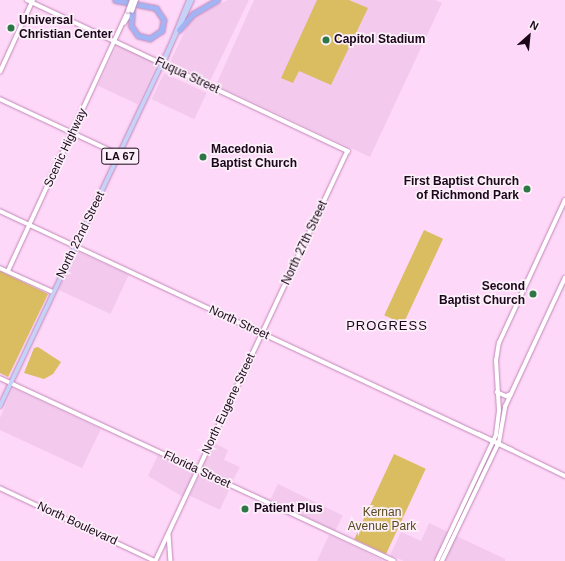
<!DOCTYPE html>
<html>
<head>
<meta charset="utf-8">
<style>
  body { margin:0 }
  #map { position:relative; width:565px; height:561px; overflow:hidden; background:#fed8f8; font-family:Arial,sans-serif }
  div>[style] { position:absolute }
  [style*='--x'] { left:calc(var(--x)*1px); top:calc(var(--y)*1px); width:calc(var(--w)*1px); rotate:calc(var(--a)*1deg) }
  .built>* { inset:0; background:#f3caed; transform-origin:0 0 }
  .green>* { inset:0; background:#dabc61; transform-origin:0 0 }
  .roads { filter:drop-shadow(0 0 1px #c187b9) drop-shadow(0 0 1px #c187b9) }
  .secondary>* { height:3.5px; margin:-1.75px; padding:0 1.75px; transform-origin:1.75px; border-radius:1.75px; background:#fff }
  .primary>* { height:4px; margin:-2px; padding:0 2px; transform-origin:2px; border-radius:2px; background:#c7d2f8 }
  .highway>* { height:4.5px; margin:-2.25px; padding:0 2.25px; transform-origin:2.25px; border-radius:2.25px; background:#a2b4f3 }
  .bridges { filter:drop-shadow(0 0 1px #c187b9) drop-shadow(0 0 1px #c187b9) }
  .secondary-bridge>* { height:3.5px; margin:-1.75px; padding:0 1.75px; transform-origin:1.75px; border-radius:1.75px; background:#fff }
  .dots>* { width:11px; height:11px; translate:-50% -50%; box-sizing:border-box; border:2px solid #fbeff9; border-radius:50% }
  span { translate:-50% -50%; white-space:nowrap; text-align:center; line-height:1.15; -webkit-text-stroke:3.5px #fbeff9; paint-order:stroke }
  .shield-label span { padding:1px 3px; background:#fbeff9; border:1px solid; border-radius:3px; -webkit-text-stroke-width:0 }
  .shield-label { font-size:11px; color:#1b0719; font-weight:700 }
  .poi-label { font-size:12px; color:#1b0719; font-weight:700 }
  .left { translate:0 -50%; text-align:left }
  .right { translate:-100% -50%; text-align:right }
  .street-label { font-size:12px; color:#1b0719 }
  .park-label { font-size:12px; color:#5a4b1e }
  .neighbourhood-label { font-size:13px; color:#1b0719; letter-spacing:1px }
  .north { position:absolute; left:509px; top:16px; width:40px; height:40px; -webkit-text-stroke:3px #fbeff9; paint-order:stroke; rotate:27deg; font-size:11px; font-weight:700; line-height:16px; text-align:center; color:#1b0719 }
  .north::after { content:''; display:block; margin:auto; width:14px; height:18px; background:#1b0719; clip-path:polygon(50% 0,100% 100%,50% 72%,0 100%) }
</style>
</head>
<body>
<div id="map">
  <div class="built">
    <i style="clip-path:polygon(228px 0,249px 0,210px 81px,170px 62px,191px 18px)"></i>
    <i style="clip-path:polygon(254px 0,435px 0,442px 3px,370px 157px,216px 85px)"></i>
    <i style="left:117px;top:45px;width:44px;height:45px;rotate:25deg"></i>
    <i style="left:164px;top:73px;width:47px;height:29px;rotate:25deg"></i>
    <i style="left:77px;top:251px;width:57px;height:43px;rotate:25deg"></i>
    <i style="clip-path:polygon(13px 388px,101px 429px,82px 468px,0 430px,0 418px)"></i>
    <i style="clip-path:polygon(214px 443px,228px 450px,224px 460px,240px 467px,233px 480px,230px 481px,202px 468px)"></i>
    <i style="clip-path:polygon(158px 455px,194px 471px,183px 497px,148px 476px)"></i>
    <i style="left:200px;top:474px;width:33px;height:24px;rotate:25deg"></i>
    <i style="left:278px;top:484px;width:72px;height:17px;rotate:26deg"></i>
    <i style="clip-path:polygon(429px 523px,505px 559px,505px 561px,404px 561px,390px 555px,401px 532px,421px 541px)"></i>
    <i style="clip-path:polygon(329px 535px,382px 560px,382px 561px,317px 561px)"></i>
  </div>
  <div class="green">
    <i style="clip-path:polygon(317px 0,349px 0,368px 8px,331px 85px,299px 71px,293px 83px,281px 78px)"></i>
    <i style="left:424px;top:230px;width:21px;height:94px;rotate:25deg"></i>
    <i style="clip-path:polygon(0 271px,48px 294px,8px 377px,0 373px)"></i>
    <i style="clip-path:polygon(38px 347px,61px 362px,53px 374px,44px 379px,24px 373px,34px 348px)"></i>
    <i style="left:394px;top:454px;width:35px;height:94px;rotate:25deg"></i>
  </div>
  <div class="roads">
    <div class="secondary">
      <i style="--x:27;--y:0;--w:355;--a:25.2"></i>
      <i style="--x:348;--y:151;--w:453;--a:115.1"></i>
      <i style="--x:124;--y:23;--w:13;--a:-58"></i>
      <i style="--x:0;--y:72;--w:79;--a:-65.4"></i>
      <i style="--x:0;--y:99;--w:132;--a:25"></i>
      <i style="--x:0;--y:211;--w:565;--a:25.02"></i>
      <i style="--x:0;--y:268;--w:58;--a:24.4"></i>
      <i style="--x:8;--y:271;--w:286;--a:-65.2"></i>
      <i style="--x:0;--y:378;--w:434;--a:24.9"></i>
      <i style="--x:497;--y:392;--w:10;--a:24"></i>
      <i style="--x:506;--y:396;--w:5;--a:-22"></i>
      <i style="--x:479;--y:434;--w:96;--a:26"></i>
      <i style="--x:0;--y:488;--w:171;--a:25.2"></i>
      <i style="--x:169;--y:534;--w:27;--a:86"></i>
      <i style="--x:437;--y:561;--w:139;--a:-64.9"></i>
      <i style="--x:496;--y:435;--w:24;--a:-83"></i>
      <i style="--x:499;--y:411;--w:50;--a:-93.4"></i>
      <i style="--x:496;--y:361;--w:18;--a:-81"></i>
      <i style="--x:499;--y:343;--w:157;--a:-65.2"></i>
      <i style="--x:442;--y:561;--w:132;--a:-64.4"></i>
      <i style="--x:499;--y:442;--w:36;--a:-80"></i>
      <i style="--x:505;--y:407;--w:142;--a:-65.1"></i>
    </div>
    <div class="primary">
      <i style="--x:163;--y:64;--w:69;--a:-67.9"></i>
      <i style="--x:0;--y:406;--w:449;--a:-64.7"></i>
    </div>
    <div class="highway">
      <i style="--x:115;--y:0;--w:42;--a:11"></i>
      <i style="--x:156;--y:8;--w:14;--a:56"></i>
      <i style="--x:164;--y:20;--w:11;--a:100"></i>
      <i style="--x:162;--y:31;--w:14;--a:146"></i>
      <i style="--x:150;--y:39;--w:12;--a:-166"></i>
      <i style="--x:138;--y:36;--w:12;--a:-125"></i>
      <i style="--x:131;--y:26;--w:15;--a:-86"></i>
      <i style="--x:179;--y:30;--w:21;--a:-49"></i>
      <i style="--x:193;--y:14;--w:28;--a:-30"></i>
    </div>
  </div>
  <div class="bridges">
    <div class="secondary-bridge">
      <i style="--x:128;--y:11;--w:12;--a:-70"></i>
      <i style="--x:132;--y:11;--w:12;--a:-70"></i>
    </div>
  </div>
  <div class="dots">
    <i style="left:11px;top:28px;background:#2d7745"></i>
    <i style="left:326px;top:40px;background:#2d7745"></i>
    <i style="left:203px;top:157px;background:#2d7745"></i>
    <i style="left:527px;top:189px;background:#2d7745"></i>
    <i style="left:533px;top:294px;background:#2d7745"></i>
    <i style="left:245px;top:509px;background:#2d7745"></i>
  </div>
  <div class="shield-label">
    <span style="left:120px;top:156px">LA 67</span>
  </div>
  <div class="poi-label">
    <span class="left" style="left:19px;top:28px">Universal<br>Christian Center</span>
    <span class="left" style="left:334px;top:40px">Capitol Stadium</span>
    <span class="left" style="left:211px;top:157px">Macedonia<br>Baptist Church</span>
    <span class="right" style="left:519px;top:189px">First Baptist Church<br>of Richmond Park</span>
    <span class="right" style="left:525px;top:294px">Second<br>Baptist Church</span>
    <span class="left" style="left:254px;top:509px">Patient Plus</span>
  </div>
  <div class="street-label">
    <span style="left:187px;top:76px;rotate:25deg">Fuqua Street</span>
    <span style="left:66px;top:148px;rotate:-65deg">Scenic Highway</span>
    <span style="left:81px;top:235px;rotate:-64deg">North 22nd Street</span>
    <span style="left:305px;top:243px;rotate:-65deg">North 27th Street</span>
    <span style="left:239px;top:323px;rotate:25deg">North Street</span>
    <span style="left:229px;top:404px;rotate:-65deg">North Eugene Street</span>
    <span style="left:197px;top:470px;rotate:25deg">Florida Street</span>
    <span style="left:77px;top:524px;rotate:25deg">North Boulevard</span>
  </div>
  <div class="park-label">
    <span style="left:382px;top:520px">Kernan<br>Avenue Park</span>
  </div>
  <div class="neighbourhood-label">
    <span style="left:387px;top:326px">PROGRESS</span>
  </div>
  <div class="north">N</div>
</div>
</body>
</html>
